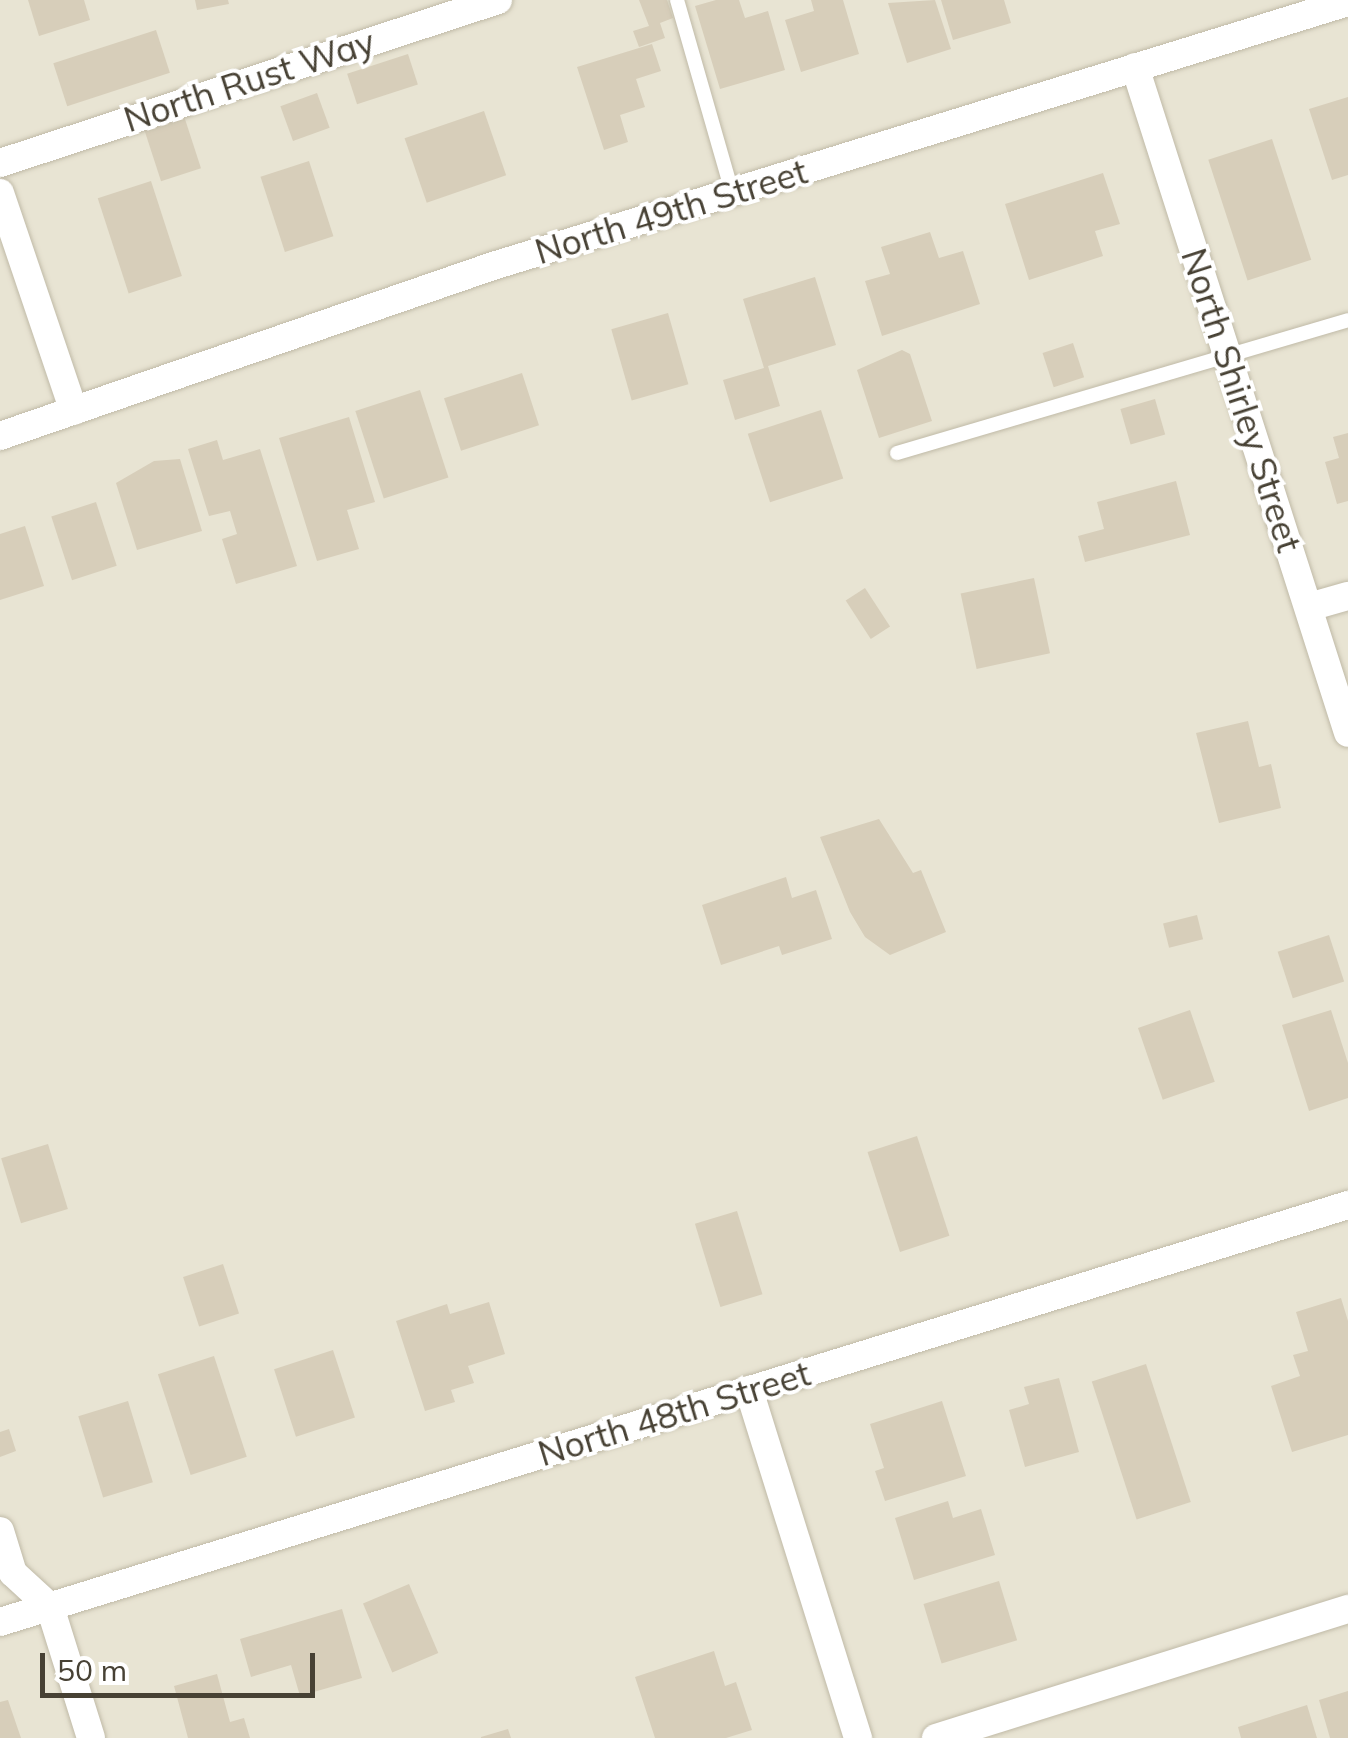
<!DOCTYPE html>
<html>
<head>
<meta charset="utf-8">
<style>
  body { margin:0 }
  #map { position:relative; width:1348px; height:1738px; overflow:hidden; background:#f4f1e6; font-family:Mulish,sans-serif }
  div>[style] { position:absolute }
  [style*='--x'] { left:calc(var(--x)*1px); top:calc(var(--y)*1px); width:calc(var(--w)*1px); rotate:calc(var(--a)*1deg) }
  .residential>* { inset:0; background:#e8e4d3; transform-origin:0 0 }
  .building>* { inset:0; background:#d7ceba; transform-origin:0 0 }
  .roads { filter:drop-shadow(0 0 2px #c0baa7) drop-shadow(0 0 2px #c0baa7) }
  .lane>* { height:14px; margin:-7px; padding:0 7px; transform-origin:7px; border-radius:7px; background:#fff }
  .street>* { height:28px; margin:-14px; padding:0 14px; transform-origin:14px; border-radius:14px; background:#fff }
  span { translate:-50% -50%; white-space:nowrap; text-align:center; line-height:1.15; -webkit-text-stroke:8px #fff; paint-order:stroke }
  .street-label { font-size:35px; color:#474134 }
  .scale { position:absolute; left:40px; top:1653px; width:275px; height:45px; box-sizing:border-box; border:5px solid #474134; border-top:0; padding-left:12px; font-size:30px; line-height:35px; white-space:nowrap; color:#474134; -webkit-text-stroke:8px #fff; paint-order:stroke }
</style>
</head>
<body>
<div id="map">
  <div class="residential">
    <i style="left:0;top:0;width:1348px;height:1738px"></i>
  </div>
  <div class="building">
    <i style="clip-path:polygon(28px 0,84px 0,90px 20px,39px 36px)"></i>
    <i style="clip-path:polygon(195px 0,228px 0,229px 4px,197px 10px)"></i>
    <i style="clip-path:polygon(639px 0,667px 0,673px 18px,660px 23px,665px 38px,639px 47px,633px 31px,649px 26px)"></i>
    <i style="clip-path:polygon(716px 0,739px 0,745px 18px,768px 11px,785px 70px,720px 89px,695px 6px)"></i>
    <i style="clip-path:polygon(811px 0,843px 0,859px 54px,801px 72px,785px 20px,814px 11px)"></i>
    <i style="clip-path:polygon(935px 0,951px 49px,907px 63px,888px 3px)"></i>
    <i style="clip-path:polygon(941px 0,1004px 0,1011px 23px,953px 40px)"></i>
    <i style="left:156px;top:30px;width:45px;height:108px;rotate:72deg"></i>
    <i style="clip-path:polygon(652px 44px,661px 71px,636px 79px,645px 107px,620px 115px,628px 142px,604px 150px,577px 67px)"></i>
    <i style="left:408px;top:54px;width:32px;height:64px;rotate:72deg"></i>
    <i style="left:317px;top:93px;width:37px;height:39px;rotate:70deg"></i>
    <i style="clip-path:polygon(1348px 97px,1348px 175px,1332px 180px,1309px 109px)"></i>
    <i style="left:484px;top:111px;width:68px;height:84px;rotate:71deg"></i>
    <i style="left:184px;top:116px;width:55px;height:42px;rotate:72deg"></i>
    <i style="left:1272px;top:139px;width:127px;height:67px;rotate:72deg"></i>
    <i style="left:309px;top:161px;width:79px;height:51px;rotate:72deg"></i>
    <i style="clip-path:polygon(1103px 173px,1120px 224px,1095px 231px,1103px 256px,1029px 280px,1005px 204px)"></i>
    <i style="left:151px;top:181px;width:100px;height:56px;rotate:72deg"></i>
    <i style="clip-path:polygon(930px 232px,939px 258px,963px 251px,980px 304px,882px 336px,865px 281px,890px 274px,881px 247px)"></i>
    <i style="clip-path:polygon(815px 277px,836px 345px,768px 366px,780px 406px,735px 420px,723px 380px,764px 368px,743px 299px)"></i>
    <i style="left:668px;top:313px;width:74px;height:59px;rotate:74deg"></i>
    <i style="left:1073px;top:343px;width:36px;height:32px;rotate:72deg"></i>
    <i style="clip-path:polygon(902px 350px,910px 354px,932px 421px,879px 438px,857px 370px)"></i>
    <i style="left:522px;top:373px;width:55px;height:82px;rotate:72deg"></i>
    <i style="left:420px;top:390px;width:92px;height:68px;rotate:72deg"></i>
    <i style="left:1155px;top:399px;width:37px;height:36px;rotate:74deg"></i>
    <i style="left:821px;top:410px;width:72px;height:77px;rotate:72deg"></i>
    <i style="clip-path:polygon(349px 417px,375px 502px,347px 510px,359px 549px,317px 561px,279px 438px)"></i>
    <i style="clip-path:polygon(1348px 433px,1348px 501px,1337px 504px,1325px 462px,1339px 458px,1333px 437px)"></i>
    <i style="clip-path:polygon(217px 440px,223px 460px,260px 449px,297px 566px,236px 584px,222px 539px,237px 534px,230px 511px,209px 516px,188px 449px)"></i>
    <i style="clip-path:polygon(180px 459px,202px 531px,137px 550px,116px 483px,154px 461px)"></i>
    <i style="clip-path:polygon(1176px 481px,1190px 535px,1085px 562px,1078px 536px,1104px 529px,1097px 502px)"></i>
    <i style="left:96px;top:502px;width:67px;height:47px;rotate:72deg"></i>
    <i style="clip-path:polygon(25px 526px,44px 586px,0 600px,0 534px)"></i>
    <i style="left:1034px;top:578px;width:77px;height:75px;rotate:78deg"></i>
    <i style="left:865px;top:588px;width:46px;height:23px;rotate:57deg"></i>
    <i style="clip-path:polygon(1248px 721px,1259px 767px,1271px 764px,1281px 808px,1219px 823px,1196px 733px)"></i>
    <i style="clip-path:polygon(879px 819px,913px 873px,921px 870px,946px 932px,890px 955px,865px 937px,850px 912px,820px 837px)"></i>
    <i style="clip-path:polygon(786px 877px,792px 898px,816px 890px,832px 939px,782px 955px,779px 946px,721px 965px,702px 905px)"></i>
    <i style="left:1197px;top:915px;width:25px;height:35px;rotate:76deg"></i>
    <i style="left:1329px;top:935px;width:49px;height:54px;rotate:72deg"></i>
    <i style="left:1190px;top:1010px;width:76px;height:55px;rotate:71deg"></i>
    <i style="clip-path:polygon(1331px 1010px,1348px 1063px,1348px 1098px,1309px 1111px,1282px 1025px)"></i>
    <i style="left:917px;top:1136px;width:105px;height:52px;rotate:72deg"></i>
    <i style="left:48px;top:1144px;width:68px;height:49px;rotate:73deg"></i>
    <i style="left:737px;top:1211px;width:87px;height:44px;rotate:73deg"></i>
    <i style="left:223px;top:1264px;width:52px;height:42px;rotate:72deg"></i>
    <i style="clip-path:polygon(1341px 1298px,1348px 1321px,1348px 1435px,1292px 1452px,1271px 1386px,1300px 1376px,1293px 1355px,1308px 1351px,1296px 1312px)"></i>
    <i style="clip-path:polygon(489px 1302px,505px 1354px,468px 1366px,474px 1383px,451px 1390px,455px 1402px,425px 1411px,396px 1321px,447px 1304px,450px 1314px)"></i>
    <i style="left:333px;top:1350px;width:71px;height:62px;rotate:72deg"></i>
    <i style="left:214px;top:1356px;width:106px;height:59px;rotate:72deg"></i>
    <i style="left:1146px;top:1364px;width:145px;height:57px;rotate:72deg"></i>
    <i style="clip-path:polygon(1059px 1378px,1079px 1452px,1025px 1467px,1009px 1410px,1029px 1404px,1024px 1387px)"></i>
    <i style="left:128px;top:1401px;width:85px;height:52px;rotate:73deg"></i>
    <i style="clip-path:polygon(942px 1401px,966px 1476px,885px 1501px,875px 1471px,884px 1468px,870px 1424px)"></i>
    <i style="clip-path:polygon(9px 1429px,16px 1451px,0 1457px,0 1432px)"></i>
    <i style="clip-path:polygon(948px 1501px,953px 1518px,981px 1509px,995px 1555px,914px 1580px,895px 1518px)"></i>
    <i style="left:999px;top:1581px;width:62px;height:79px;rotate:73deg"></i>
    <i style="left:409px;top:1584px;width:75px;height:50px;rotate:67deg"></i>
    <i style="clip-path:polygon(342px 1609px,362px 1678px,300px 1696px,291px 1665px,251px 1677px,240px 1639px)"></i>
    <i style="clip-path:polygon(714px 1651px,725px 1686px,736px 1682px,752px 1730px,726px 1738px,655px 1738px,635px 1677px)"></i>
    <i style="clip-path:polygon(217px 1674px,230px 1722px,244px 1718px,250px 1738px,188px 1738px,174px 1686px)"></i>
    <i style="clip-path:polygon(1348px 1691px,1348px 1738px,1330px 1738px,1319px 1700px)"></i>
    <i style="clip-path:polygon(8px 1700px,21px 1738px,0 1738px,0 1702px)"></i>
    <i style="clip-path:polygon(1307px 1705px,1317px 1738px,1241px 1738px,1238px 1727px)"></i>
    <i style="clip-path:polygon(508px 1729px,511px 1738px,481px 1738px,481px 1737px)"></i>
  </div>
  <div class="roads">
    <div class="lane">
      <i style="--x:677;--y:0;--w:200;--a:74"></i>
      <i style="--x:897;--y:453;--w:470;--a:-16.4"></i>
    </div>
    <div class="street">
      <i style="--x:1135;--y:67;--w:699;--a:72.26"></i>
      <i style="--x:0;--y:163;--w:524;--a:-18.12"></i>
      <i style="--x:0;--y:193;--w:230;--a:71.3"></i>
      <i style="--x:0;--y:436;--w:521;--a:-19.03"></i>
      <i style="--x:493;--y:266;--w:895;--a:-17.16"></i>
      <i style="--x:1309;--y:607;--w:41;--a:-15.8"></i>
      <i style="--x:749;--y:1390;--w:365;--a:72.6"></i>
      <i style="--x:0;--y:1531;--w:44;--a:72.8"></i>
      <i style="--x:13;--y:1573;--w:50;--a:42.6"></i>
      <i style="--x:50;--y:1607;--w:137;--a:72.6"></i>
      <i style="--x:0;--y:1622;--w:1411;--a:-17.19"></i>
      <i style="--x:936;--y:1738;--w:432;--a:-17.4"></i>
    </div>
  </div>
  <div class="street-label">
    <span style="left:249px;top:80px;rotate:-18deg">North Rust Way</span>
    <span style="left:671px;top:211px;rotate:-17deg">North 49th Street</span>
    <span style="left:1242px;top:400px;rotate:72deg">North Shirley Street</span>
    <span style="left:674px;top:1413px;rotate:-17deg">North 48th Street</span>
  </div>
  <div class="scale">50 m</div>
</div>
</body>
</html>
